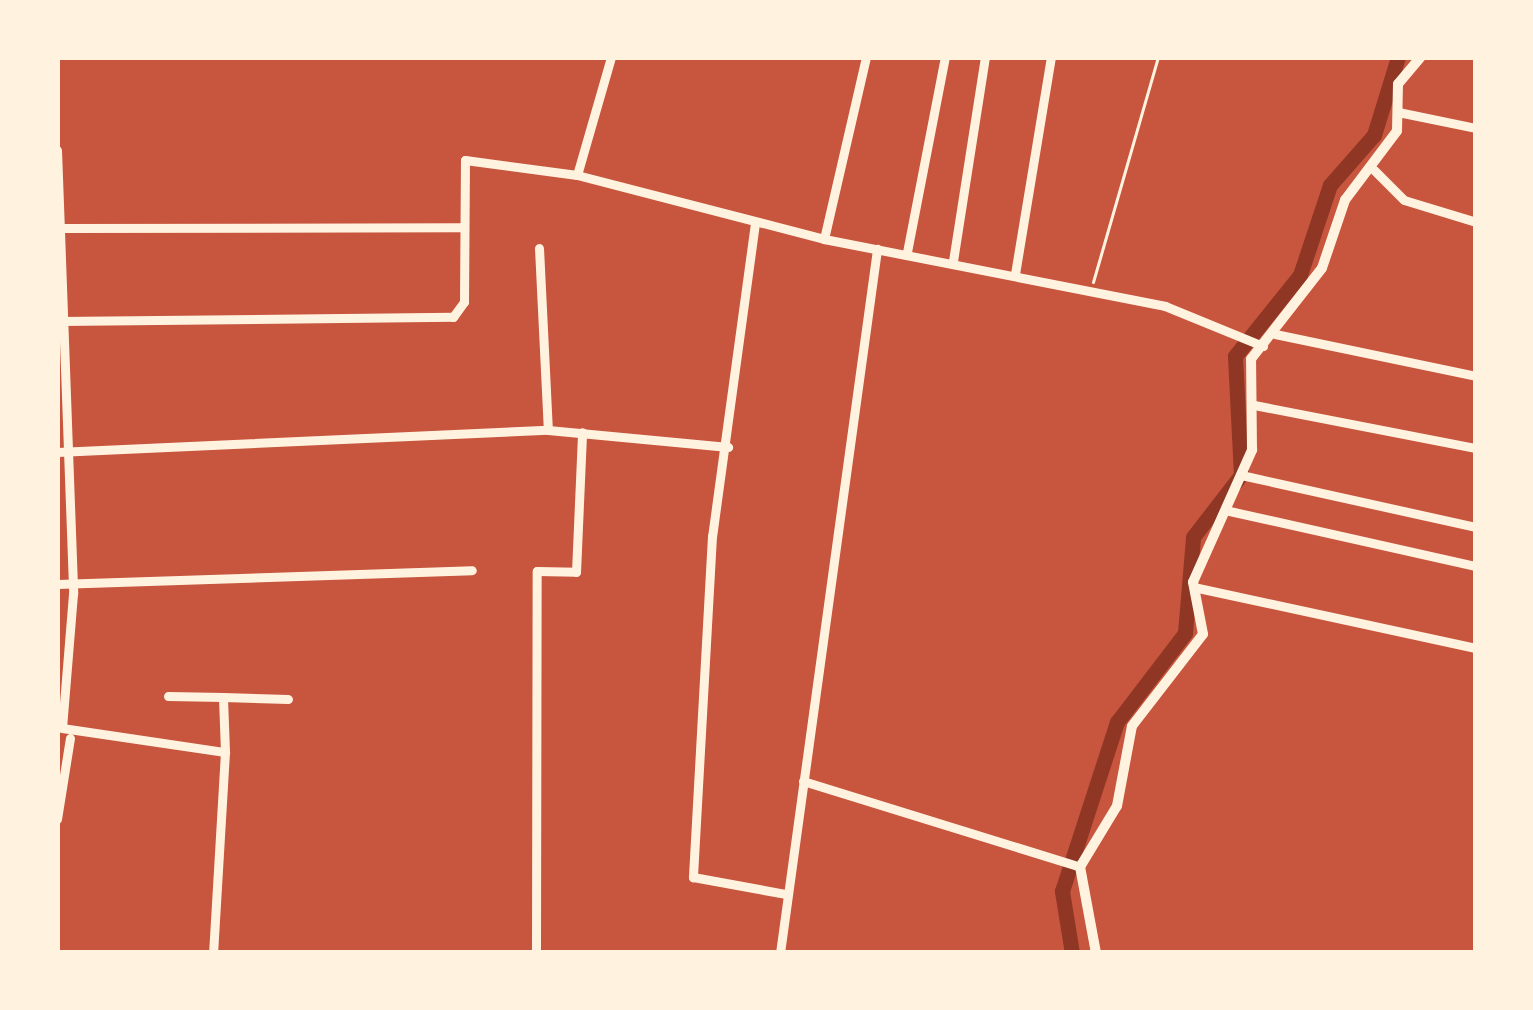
<!DOCTYPE html>
<html>
<head>
<meta charset="utf-8">
<style>
  body { margin:0 }
  #map { position:relative; width:1533px; height:1010px; overflow:hidden; background:#c8553d; font-family:Inter,sans-serif }
  div>[style] { position:absolute }
  [style*='--x'] { left:calc(var(--x)*1px); top:calc(var(--y)*1px); width:calc(var(--w)*1px); rotate:calc(var(--a)*1deg) }
  .canal>* { height:15px; margin:-7.5px; padding:0 7.5px; transform-origin:7.5px; border-radius:7.5px; background:#8f3625 }
  .path>* { height:3px; margin:-1.5px; padding:0 1.5px; transform-origin:1.5px; border-radius:1.5px; background:#fff3e0 }
  .minor>* { height:9px; margin:-4.5px; padding:0 4.5px; transform-origin:4.5px; border-radius:4.5px; background:#fff3e0 }
  .tertiary>* { height:10px; margin:-5px; padding:0 5px; transform-origin:5px; border-radius:5px; background:#fff3e0 }
  span { translate:-50% -50%; white-space:nowrap; text-align:center; line-height:1.15; -webkit-text-stroke:9px #fff3e0; paint-order:stroke }
  .frame { position:absolute; inset:0; border:60px solid #fff3e0; pointer-events:none }
</style>
</head>
<body>
<div id="map">
  <div class="canal">
    <i style="--x:1072;--y:953;--w:63;--a:-99.2"></i>
    <i style="--x:1062;--y:891;--w:178;--a:-72"></i>
    <i style="--x:1117;--y:722;--w:112;--a:-52.6"></i>
    <i style="--x:1185;--y:633;--w:96;--a:-85.2"></i>
    <i style="--x:1193;--y:537;--w:78;--a:-52.3"></i>
    <i style="--x:1241;--y:475;--w:119;--a:-92.9"></i>
    <i style="--x:1235;--y:356;--w:104;--a:-51.3"></i>
    <i style="--x:1300;--y:275;--w:95;--a:-71.6"></i>
    <i style="--x:1330;--y:185;--w:67;--a:-48.7"></i>
    <i style="--x:1374;--y:135;--w:82;--a:-72.9"></i>
  </div>
  <div class="path">
    <i style="--x:1093;--y:282;--w:234;--a:-73.9"></i>
  </div>
  <div class="minor">
    <i style="--x:866;--y:57;--w:187;--a:103"></i>
    <i style="--x:824;--y:239;--w:348;--a:11.1"></i>
    <i style="--x:1165;--y:306;--w:106;--a:22.2"></i>
    <i style="--x:1398;--y:112;--w:80;--a:11.6"></i>
    <i style="--x:57;--y:150;--w:444;--a:87.9"></i>
    <i style="--x:73;--y:594;--w:134;--a:94.7"></i>
    <i style="--x:62;--y:728;--w:165;--a:8.4"></i>
    <i style="--x:225;--y:752;--w:201;--a:93.4"></i>
    <i style="--x:1374;--y:170;--w:42;--a:45"></i>
    <i style="--x:1404;--y:200;--w:75;--a:17"></i>
    <i style="--x:577;--y:175;--w:123;--a:-73.9"></i>
    <i style="--x:755;--y:223;--w:316;--a:97.8"></i>
    <i style="--x:712;--y:536;--w:342;--a:93.2"></i>
    <i style="--x:693;--y:877;--w:95;--a:10.4"></i>
    <i style="--x:60;--y:228;--w:402;--a:-0.1"></i>
    <i style="--x:539;--y:248;--w:182;--a:87.2"></i>
    <i style="--x:907;--y:252;--w:199;--a:-79"></i>
    <i style="--x:953;--y:261;--w:206;--a:-81.1"></i>
    <i style="--x:1015;--y:274;--w:220;--a:-80.6"></i>
    <i style="--x:59;--y:321;--w:394;--a:-0.6"></i>
    <i style="--x:453;--y:317;--w:19;--a:-54"></i>
    <i style="--x:464;--y:302;--w:142;--a:-89.6"></i>
    <i style="--x:465;--y:160;--w:113;--a:7.6"></i>
    <i style="--x:577;--y:175;--w:255;--a:14.5"></i>
    <i style="--x:1275;--y:334;--w:205;--a:11.8"></i>
    <i style="--x:1254;--y:405;--w:226;--a:11"></i>
    <i style="--x:57;--y:452;--w:491;--a:-2.6"></i>
    <i style="--x:548;--y:430;--w:181;--a:5.4"></i>
    <i style="--x:1241;--y:475;--w:241;--a:12.5"></i>
    <i style="--x:1225;--y:510;--w:257;--a:12.6"></i>
    <i style="--x:57;--y:584;--w:415;--a:-1.9"></i>
    <i style="--x:1198;--y:588;--w:284;--a:12.2"></i>
    <i style="--x:168;--y:696;--w:55;--a:1"></i>
    <i style="--x:225;--y:752;--w:55;--a:-92.1"></i>
    <i style="--x:223;--y:697;--w:65;--a:1.8"></i>
    <i style="--x:803;--y:781;--w:290;--a:17.2"></i>
    <i style="--x:57;--y:819;--w:82;--a:-80.9"></i>
    <i style="--x:536;--y:953;--w:382;--a:-89.9"></i>
    <i style="--x:537;--y:571;--w:39;--a:1"></i>
    <i style="--x:576;--y:572;--w:140;--a:-87.5"></i>
    <i style="--x:780;--y:953;--w:711;--a:-82.15"></i>
  </div>
  <div class="tertiary">
    <i style="--x:1096;--y:953;--w:87;--a:-100.5"></i>
    <i style="--x:1080;--y:867;--w:71;--a:-58.8"></i>
    <i style="--x:1117;--y:806;--w:81;--a:-79.4"></i>
    <i style="--x:1132;--y:726;--w:116;--a:-52.3"></i>
    <i style="--x:1203;--y:634;--w:53;--a:-100.9"></i>
    <i style="--x:1193;--y:582;--w:145;--a:-65.9"></i>
    <i style="--x:1252;--y:450;--w:91;--a:-90.6"></i>
    <i style="--x:1251;--y:359;--w:115;--a:-52"></i>
    <i style="--x:1322;--y:268;--w:72;--a:-71.3"></i>
    <i style="--x:1345;--y:200;--w:86;--a:-53"></i>
    <i style="--x:1397;--y:131;--w:47;--a:-88.8"></i>
    <i style="--x:1398;--y:84;--w:35;--a:-50"></i>
  </div>
  <div class="frame"></div>
</div>
</body>
</html>
